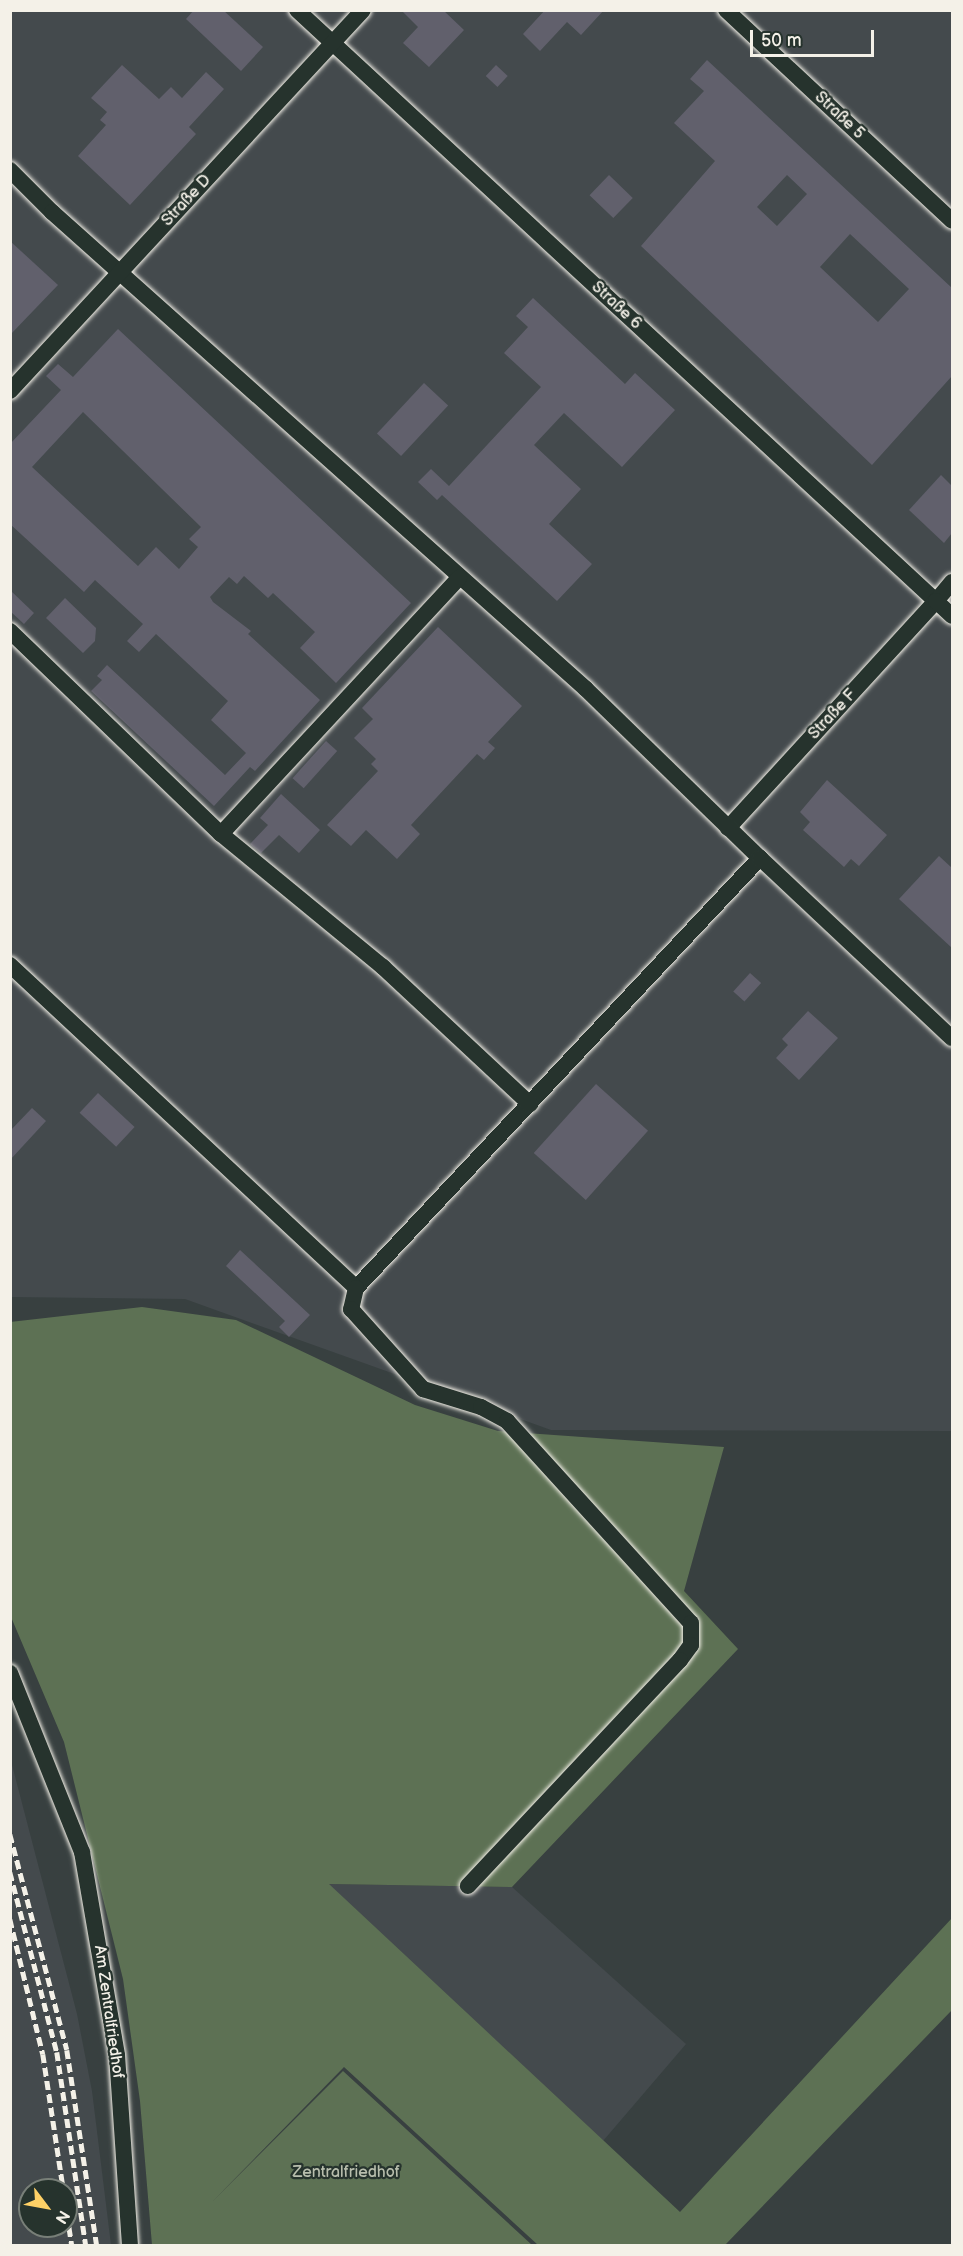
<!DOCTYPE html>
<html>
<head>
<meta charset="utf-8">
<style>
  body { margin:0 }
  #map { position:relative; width:963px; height:2256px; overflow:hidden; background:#384040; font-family:"Balsamiq Sans",sans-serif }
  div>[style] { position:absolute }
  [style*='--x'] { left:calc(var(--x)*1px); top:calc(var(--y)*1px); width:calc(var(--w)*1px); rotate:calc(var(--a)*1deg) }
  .built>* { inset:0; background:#444a4d }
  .green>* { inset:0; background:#5d7154 }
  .building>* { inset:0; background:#61606c; transform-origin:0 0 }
  .roads { filter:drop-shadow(0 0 2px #f4f1e8) drop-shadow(0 0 2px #f4f1e8) }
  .minor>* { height:16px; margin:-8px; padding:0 8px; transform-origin:8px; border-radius:8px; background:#26332d }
  .rail>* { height:4.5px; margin-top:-2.25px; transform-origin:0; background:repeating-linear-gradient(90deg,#f4f1e8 0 9px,transparent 0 13.5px) }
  span { translate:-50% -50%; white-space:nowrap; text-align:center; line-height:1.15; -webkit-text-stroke:4.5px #26332d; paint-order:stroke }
  .street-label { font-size:16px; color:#f4f1e8 }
  .park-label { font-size:16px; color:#b8bead }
  .frame { position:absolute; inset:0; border:12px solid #f4f1e8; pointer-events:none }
  .north { position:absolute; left:18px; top:2178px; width:60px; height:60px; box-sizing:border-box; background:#26332d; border:2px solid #787f78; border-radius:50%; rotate:122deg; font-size:16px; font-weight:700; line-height:24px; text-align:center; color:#f4f1e8 }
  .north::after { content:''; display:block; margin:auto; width:21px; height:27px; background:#ffd166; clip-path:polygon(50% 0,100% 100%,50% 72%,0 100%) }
  .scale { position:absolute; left:750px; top:30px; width:124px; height:27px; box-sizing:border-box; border:3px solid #f4f1e8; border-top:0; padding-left:8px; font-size:18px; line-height:21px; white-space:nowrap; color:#f4f1e8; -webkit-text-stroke:4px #26332d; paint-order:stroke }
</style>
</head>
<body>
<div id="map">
  <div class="built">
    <i style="clip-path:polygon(11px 11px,952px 11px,952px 1431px,551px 1430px,185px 1299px,11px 1297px)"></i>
    <i style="clip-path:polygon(evenodd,11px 1761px,77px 2014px,92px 2091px,111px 2245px,11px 2245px,11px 1761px,30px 2190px,66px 2190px,66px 2226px,30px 2226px,30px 2190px)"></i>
    <i style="clip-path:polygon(328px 1884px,512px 1887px,686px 2044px,603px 2141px)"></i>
  </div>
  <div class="green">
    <i style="clip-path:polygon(142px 1307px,236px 1320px,415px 1405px,498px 1431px,724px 1447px,684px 1591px,738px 1649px,512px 1887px,329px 1884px,680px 2212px,952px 1918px,952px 2010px,725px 2245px,538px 2245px,344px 2067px,212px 2202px,343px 2071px,532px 2245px,152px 2245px,140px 2101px,123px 1979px,64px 1742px,11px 1617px,10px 1322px)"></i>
  </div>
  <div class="building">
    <i style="clip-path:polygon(194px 10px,223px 10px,263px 47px,241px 71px,186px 19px)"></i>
    <i style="clip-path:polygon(401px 10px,443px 10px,464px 30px,429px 67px,403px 43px,418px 27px)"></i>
    <i style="clip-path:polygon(545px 10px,604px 10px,581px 35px,567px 22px,540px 51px,523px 34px)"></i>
    <i style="clip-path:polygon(evenodd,707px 60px,952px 288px,952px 376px,872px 465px,641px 246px,715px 161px,674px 123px,704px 91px,690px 79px,707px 60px,787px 175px,807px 194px,777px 226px,757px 207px,787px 175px,707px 60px,850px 234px,909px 289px,878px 322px,820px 267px,850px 234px)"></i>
    <i style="clip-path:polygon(122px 65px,159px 99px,171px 87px,182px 98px,206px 72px,224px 89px,189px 127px,196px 134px,130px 205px,78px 156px,106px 125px,100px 120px,107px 112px,91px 98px)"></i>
    <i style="left:496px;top:65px;width:16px;height:15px;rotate:43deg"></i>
    <i style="left:609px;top:175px;width:33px;height:28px;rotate:44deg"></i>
    <i style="clip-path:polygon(10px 241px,58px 285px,10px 335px)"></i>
    <i style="clip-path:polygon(533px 298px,625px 384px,635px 373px,675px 410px,622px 467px,564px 413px,534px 445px,581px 489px,549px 524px,592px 564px,557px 601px,442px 495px,437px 500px,418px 482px,431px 469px,449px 486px,541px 387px,504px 353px,528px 327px,516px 316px)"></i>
    <i style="clip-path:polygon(evenodd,118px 329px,411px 603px,336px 683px,300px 648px,315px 632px,273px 593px,268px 598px,244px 576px,237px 584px,229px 577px,210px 597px,213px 602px,251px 631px,248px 634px,320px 700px,255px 771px,250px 767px,214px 806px,91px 691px,102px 680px,97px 676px,107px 665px,225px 775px,246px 753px,211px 720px,228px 701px,156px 634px,139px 652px,127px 641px,143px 624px,95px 580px,84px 592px,10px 524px,10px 444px,61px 390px,46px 376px,58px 364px,73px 377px,118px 329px,83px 412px,201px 527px,189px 539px,198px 547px,179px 569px,156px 547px,138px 566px,32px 467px,83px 412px)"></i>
    <i style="left:424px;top:383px;width:33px;height:69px;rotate:43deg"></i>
    <i style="clip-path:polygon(941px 475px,952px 486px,952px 533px,944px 543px,909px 510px)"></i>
    <i style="clip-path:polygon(10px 590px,34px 613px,24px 624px,10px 611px)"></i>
    <i style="clip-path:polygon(65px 598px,96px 628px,95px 641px,83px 653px,46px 618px)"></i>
    <i style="clip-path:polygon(438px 627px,522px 706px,488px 742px,495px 748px,484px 760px,477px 754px,411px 825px,420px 834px,397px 859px,366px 830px,351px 846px,327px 825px,378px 771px,371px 764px,376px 759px,354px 738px,373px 719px,362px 708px)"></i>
    <i style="left:326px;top:741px;width:15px;height:50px;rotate:42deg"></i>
    <i style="clip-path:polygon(827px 780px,887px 835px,859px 866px,851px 859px,844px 867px,803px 830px,810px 822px,800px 812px)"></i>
    <i style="clip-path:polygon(281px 794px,320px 830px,299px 853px,279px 835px,261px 853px,250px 844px,268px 825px,260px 818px)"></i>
    <i style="clip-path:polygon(939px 856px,952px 868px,952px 948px,899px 899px)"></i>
    <i style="left:750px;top:973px;width:15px;height:25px;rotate:42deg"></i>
    <i style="clip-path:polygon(808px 1011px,838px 1038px,799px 1080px,776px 1058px,788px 1045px,782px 1039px)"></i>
    <i style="left:596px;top:1084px;width:70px;height:93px;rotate:42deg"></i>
    <i style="left:98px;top:1093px;width:50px;height:27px;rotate:43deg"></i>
    <i style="clip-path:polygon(32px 1108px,46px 1121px,10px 1160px,10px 1131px)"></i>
    <i style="clip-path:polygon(240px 1250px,310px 1315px,289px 1337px,279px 1327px,285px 1321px,226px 1266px)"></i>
  </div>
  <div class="roads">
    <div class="minor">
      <i style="--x:297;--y:10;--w:870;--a:42.77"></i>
      <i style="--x:936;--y:601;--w:308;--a:132.5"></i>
      <i style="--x:726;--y:10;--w:309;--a:43"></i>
      <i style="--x:10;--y:170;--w:59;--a:45"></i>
      <i style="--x:52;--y:212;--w:716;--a:41.77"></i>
      <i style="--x:586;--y:689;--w:243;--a:44.2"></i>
      <i style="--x:760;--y:858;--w:590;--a:133.21"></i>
      <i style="--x:10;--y:391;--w:519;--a:-47.18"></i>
      <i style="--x:952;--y:582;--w:25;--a:130"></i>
      <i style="--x:936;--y:601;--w:22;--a:43"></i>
      <i style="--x:10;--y:631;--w:293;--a:43.9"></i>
      <i style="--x:221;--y:834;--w:350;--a:-47.1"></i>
      <i style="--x:221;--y:834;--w:210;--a:39.4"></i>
      <i style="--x:383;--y:967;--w:201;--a:43"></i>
      <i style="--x:760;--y:858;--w:263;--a:43.2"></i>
      <i style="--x:10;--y:965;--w:473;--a:43"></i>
      <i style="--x:356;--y:1288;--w:22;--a:103"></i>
      <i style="--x:351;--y:1309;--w:108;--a:48"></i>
      <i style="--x:423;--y:1389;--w:61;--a:17.2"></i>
      <i style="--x:481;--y:1407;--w:30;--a:28"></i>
      <i style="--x:507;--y:1421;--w:273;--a:47.7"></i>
      <i style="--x:691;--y:1623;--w:22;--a:90"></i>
      <i style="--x:691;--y:1645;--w:19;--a:126"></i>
      <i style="--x:680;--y:1660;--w:310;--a:133.2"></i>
      <i style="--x:10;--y:1673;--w:193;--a:68.1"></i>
      <i style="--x:82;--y:1852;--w:206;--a:80.2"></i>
      <i style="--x:117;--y:2055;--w:191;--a:86.1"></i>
    </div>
  </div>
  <div class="rail">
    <i style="--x:10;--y:1834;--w:223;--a:75.2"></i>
    <i style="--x:67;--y:2050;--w:198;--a:81.3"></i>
    <i style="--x:10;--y:1872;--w:186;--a:75.4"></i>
    <i style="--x:57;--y:2052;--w:196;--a:81.5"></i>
    <i style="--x:10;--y:1919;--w:139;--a:76.3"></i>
    <i style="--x:43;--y:2054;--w:194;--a:81.4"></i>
  </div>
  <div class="street-label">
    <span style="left:839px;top:116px;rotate:43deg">Straße 5</span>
    <span style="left:187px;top:201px;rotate:-47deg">Straße D</span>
    <span style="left:616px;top:306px;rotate:43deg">Straße 6</span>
    <span style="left:833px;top:715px;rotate:-47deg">Straße F</span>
    <span style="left:108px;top:2012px;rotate:82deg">Am Zentralfriedhof</span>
  </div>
  <div class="park-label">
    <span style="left:346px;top:2173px">Zentralfriedhof</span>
  </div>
  <div class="frame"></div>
  <div class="north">N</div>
  <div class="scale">50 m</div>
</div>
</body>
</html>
